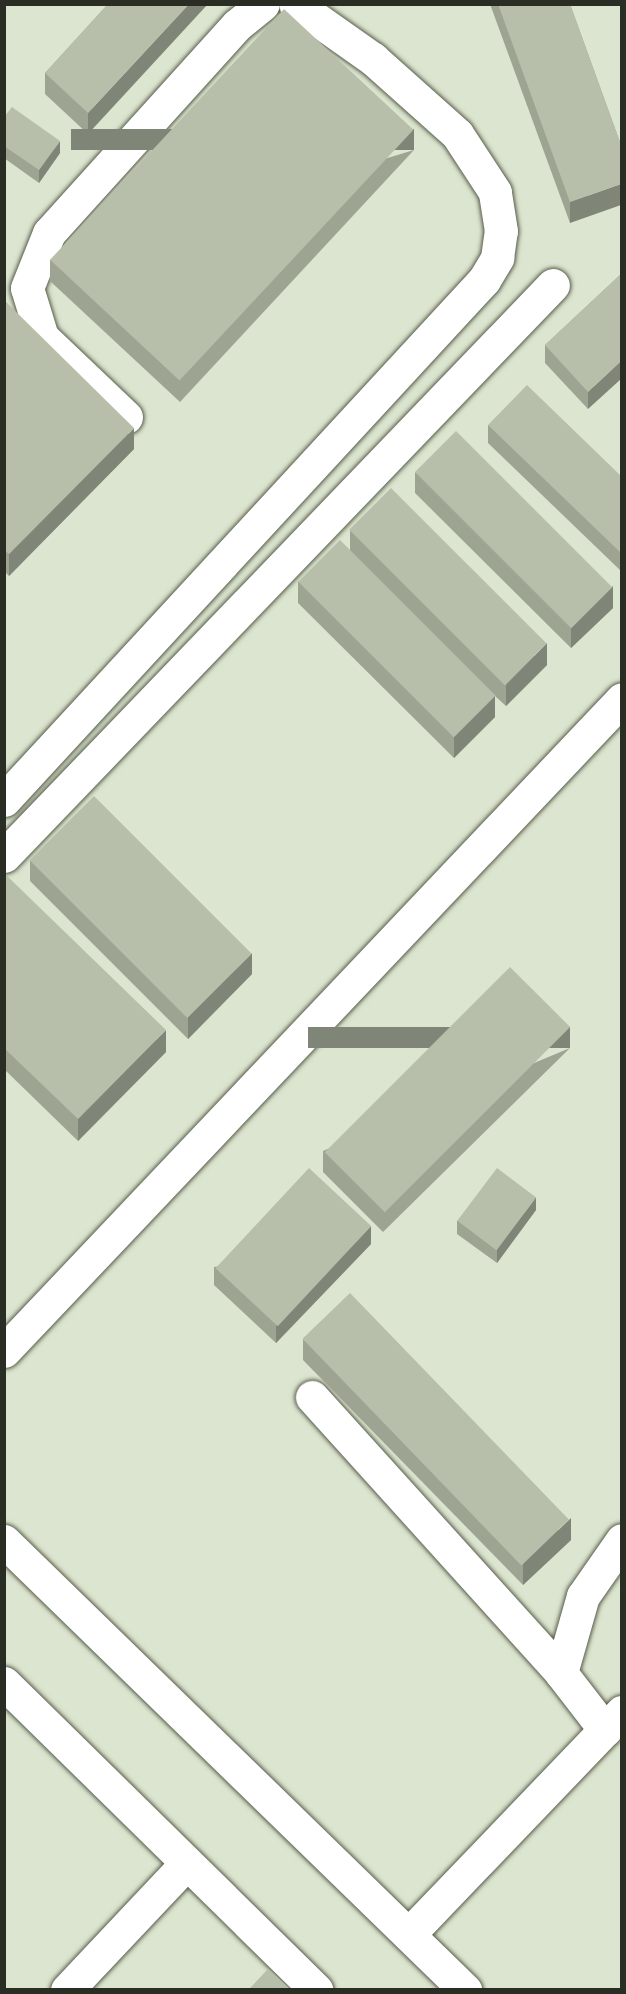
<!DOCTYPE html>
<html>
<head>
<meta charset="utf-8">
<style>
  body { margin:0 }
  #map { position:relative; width:626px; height:1994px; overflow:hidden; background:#dce5cf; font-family:Raleway,sans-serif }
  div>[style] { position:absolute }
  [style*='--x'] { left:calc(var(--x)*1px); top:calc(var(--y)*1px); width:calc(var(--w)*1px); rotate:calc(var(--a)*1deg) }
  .roads { filter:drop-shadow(0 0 2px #565d4b) drop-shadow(0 0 2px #565d4b) }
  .minor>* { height:33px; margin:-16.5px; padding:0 16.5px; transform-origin:16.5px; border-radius:16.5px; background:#fff }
  .wall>* { inset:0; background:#9da492 }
  .shaded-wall>* { inset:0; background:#808677; transform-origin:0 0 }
  .building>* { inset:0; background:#b7bfaa; transform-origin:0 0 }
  span { translate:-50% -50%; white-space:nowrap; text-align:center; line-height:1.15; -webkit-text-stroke:4.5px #e9f2dc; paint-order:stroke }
  .frame { position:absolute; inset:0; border:6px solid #2a2d24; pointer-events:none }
</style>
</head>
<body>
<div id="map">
  <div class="roads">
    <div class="minor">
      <i style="--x:126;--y:417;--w:116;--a:-136.4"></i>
      <i style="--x:42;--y:337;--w:51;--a:-107"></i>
      <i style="--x:27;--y:288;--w:59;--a:-68.2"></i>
      <i style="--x:49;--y:233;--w:280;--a:-47.9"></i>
      <i style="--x:237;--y:25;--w:33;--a:-39"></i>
      <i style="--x:4;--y:800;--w:708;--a:-47.29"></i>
      <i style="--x:484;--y:280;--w:26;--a:-59"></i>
      <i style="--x:497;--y:258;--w:27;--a:-82"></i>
      <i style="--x:501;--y:231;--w:39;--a:-99"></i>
      <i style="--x:495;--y:192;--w:69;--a:-123.2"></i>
      <i style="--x:457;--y:134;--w:113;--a:-138.2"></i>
      <i style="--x:373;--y:59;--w:95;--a:-144.8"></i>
      <i style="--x:4;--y:856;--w:792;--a:-46.13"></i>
      <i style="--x:4;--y:1351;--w:898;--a:-46.53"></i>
      <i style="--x:312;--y:1397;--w:372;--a:47.9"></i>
      <i style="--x:561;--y:1673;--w:72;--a:52.3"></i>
      <i style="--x:4;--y:1541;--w:644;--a:44.24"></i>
      <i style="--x:561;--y:1673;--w:80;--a:-74.1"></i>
      <i style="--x:583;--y:1596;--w:68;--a:-55.1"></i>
      <i style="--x:4;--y:1683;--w:438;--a:44.5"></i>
      <i style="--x:409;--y:1934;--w:308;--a:-46.2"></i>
      <i style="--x:67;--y:1990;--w:172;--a:-46.7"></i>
    </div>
  </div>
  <div class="wall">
    <i style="clip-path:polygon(108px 4px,88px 134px,45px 94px,45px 73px)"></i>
    <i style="clip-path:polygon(490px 4px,570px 4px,621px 145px,570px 223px)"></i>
    <i style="clip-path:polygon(4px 117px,60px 153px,39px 183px,4px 158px)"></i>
    <i style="clip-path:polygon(414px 150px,180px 402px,50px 281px,50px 260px)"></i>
    <i style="clip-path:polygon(621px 274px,588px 409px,545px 363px,545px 345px)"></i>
    <i style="clip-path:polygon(4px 300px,134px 449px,9px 576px,4px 571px)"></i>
    <i style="clip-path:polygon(488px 425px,621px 476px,621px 571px,488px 443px)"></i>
    <i style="clip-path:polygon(415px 472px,613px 608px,571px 648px,415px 493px)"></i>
    <i style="clip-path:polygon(350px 530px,547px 665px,506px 706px,495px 696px,495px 717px,454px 758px,298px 603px,298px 582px,350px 550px)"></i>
    <i style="clip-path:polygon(30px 860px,252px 974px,188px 1039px,30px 881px)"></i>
    <i style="clip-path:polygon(4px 873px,166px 1052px,78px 1141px,4px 1069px)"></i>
    <i style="clip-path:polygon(570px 1048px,383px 1232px,323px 1172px,323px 1151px)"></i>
    <i style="clip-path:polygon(536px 1210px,497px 1263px,457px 1234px,457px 1221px)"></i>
    <i style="clip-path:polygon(371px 1244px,276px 1343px,214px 1285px,214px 1267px)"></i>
    <i style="clip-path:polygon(303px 1339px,571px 1540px,523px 1585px,303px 1360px)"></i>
  </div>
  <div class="shaded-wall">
    <i style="clip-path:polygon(189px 4px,208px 4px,88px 134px,88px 113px)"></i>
    <i style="left:414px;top:129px;width:21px;height:343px;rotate:90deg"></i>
    <i style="clip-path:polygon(60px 141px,60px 153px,39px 183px,39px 170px)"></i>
    <i style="clip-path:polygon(621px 184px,621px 205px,570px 223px,570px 202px)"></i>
    <i style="clip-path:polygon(621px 361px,621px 379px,588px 409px,588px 392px)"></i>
    <i style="clip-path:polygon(134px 428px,134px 449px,9px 576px,9px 554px)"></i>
    <i style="clip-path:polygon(613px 586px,613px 608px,571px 648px,571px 627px)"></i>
    <i style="clip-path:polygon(547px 643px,547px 665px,506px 706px,506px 685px)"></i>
    <i style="clip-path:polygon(495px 696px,495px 717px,454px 758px,454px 737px)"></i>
    <i style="clip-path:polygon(252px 953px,252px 974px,188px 1039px,188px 1017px)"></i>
    <i style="left:570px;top:1027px;width:21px;height:262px;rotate:90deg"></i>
    <i style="clip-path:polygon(166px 1030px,166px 1052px,78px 1141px,78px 1119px)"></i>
    <i style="clip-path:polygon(536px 1197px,536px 1210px,497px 1263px,497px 1250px)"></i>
    <i style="clip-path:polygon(371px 1226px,371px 1244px,276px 1343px,276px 1326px)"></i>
    <i style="clip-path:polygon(571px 1518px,571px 1540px,523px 1585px,523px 1564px)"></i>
  </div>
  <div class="building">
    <i style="clip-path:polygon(108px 4px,189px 4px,88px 113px,45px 73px)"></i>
    <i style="clip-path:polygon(498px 4px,570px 4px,621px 145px,621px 184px,570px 202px)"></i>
    <i style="left:284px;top:9px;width:177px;height:343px;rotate:43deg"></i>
    <i style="clip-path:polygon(12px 107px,60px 141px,39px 170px,4px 146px,4px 117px)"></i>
    <i style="clip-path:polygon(621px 274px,621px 361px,588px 392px,545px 345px)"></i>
    <i style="clip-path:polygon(4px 300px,134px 428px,9px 554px,4px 550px)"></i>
    <i style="clip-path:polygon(527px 385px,621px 476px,621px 553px,488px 425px)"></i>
    <i style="left:456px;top:431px;width:221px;height:58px;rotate:45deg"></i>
    <i style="left:391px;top:488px;width:220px;height:59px;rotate:45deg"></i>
    <i style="left:340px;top:540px;width:220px;height:59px;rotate:45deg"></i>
    <i style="left:94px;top:796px;width:223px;height:91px;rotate:45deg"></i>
    <i style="clip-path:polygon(4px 873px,166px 1030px,78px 1119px,4px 1048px)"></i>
    <i style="left:510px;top:967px;width:85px;height:262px;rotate:45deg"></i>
    <i style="left:309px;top:1168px;width:85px;height:137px;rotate:43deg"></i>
    <i style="left:497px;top:1168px;width:49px;height:66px;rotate:37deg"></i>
    <i style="left:350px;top:1293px;width:315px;height:66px;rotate:46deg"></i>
    <i style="clip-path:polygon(268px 1969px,290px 1989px,249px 1989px)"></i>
  </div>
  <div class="frame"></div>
</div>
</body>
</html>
